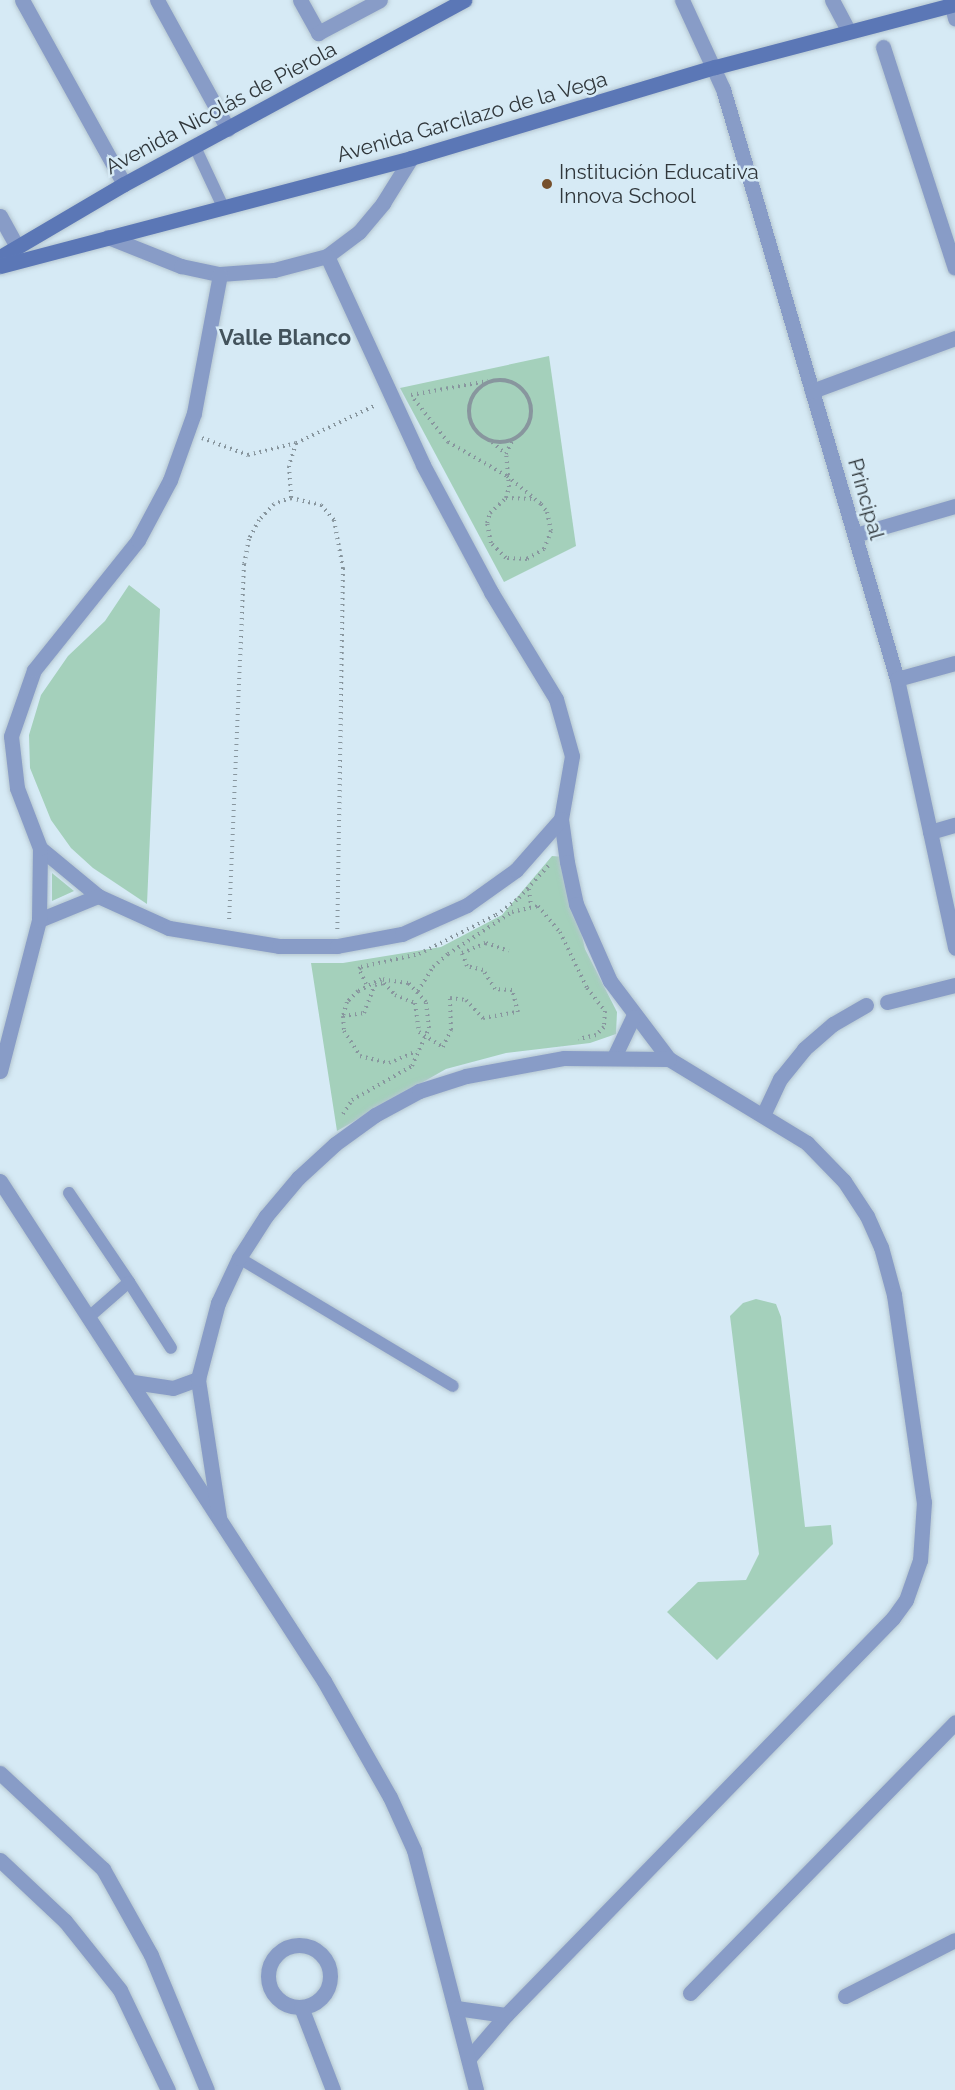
<!DOCTYPE html>
<html>
<head>
<meta charset="utf-8">
<style>
  body { margin:0 }
  #map { position:relative; width:955px; height:2090px; overflow:hidden; background:#d6eaf5; font-family:Raleway,sans-serif }
  div>[style] { position:absolute }
  [style*='--x'] { left:calc(var(--x)*1px); top:calc(var(--y)*1px); width:calc(var(--w)*1px); rotate:calc(var(--a)*1deg) }
  .green>* { inset:0; background:#a4d0bb }
  .path>* { height:4px; margin-top:-2px; transform-origin:0; background:repeating-linear-gradient(90deg,#88969e 0 1.5px,transparent 0 6px) }
  .path>.ring { margin:-2px; padding:0; box-sizing:content-box; background:none; border:4px solid #88969e; border-radius:50% }
  .roads { filter:drop-shadow(0 0 2px #b5c6d0) drop-shadow(0 0 2px #b5c6d0) }
  .lane>* { height:12px; margin:-6px; padding:0 6px; transform-origin:6px; border-radius:6px; background:#889cc7 }
  .street>* { height:15px; margin:-7.5px; padding:0 7.5px; transform-origin:7.5px; border-radius:7.5px; background:#889cc7 }
  .street>.ring { margin:-7.5px; padding:0; box-sizing:content-box; background:none; border:15px solid #889cc7; border-radius:50% }
  .secondary>* { height:15px; margin:-7.5px; padding:0 7.5px; transform-origin:7.5px; border-radius:7.5px; background:#5b77b6 }
  .dots>* { width:16px; height:16px; translate:-50% -50%; box-sizing:border-box; border:3px solid #d6eaf5; border-radius:50% }
  span { translate:-50% -50%; white-space:nowrap; text-align:center; line-height:1.15; -webkit-text-stroke:5px #d6eaf5; paint-order:stroke }
  .street-label { font-size:21px; color:#30373b }
  .poi-label { font-size:21px; color:#30373b }
  .left { translate:0 -50%; text-align:left }
  .neighbourhood-label { font-size:22px; color:#43535c; font-weight:700 }
</style>
</head>
<body>
<div id="map">
  <div class="green">
    <i style="clip-path:polygon(549px 356px,576px 546px,504px 582px,400px 388px)"></i>
    <i style="clip-path:polygon(129px 585px,160px 609px,147px 904px,93px 868px,71px 848px,51px 820px,30px 768px,29px 735px,41px 695px,68px 656px,105px 621px)"></i>
    <i style="clip-path:polygon(552px 856px,564px 857px,585px 949px,617px 1012px,616px 1034px,590px 1043px,506px 1053px,446px 1069px,337px 1131px,311px 963px,343px 963px,441px 947px,502px 915px)"></i>
    <i style="clip-path:polygon(52px 873px,74px 891px,52px 901px)"></i>
    <i style="clip-path:polygon(756px 1299px,776px 1304px,781px 1317px,805px 1527px,831px 1525px,833px 1544px,717px 1660px,667px 1612px,698px 1582px,746px 1580px,759px 1554px,730px 1316px,743px 1303px)"></i>
  </div>
  <div class="path">
    <i class="ring" style="left:469px;top:380px;width:58px;height:58px"></i>
    <i style="--x:411;--y:395;--w:78;--a:-10.3"></i>
    <i style="--x:414;--y:399;--w:55;--a:51.7"></i>
    <i style="--x:448;--y:442;--w:68;--a:30"></i>
    <i style="--x:507;--y:476;--w:44;--a:39.5"></i>
    <i style="--x:541;--y:504;--w:10;--a:53"></i>
    <i style="--x:547;--y:512;--w:19;--a:78"></i>
    <i style="--x:551;--y:531;--w:19;--a:111"></i>
    <i style="--x:544;--y:549;--w:20;--a:150"></i>
    <i style="--x:527;--y:559;--w:21;--a:-177"></i>
    <i style="--x:506;--y:558;--w:21;--a:-135"></i>
    <i style="--x:491;--y:543;--w:20;--a:-101"></i>
    <i style="--x:487;--y:523;--w:10;--a:-73"></i>
    <i style="--x:490;--y:513;--w:22;--a:-43"></i>
    <i style="--x:506;--y:498;--w:27;--a:2"></i>
    <i style="--x:202;--y:438;--w:49;--a:20.3"></i>
    <i style="--x:248;--y:455;--w:49;--a:-14"></i>
    <i style="--x:296;--y:443;--w:24;--a:107"></i>
    <i style="--x:289;--y:466;--w:32;--a:86"></i>
    <i style="--x:291;--y:498;--w:18;--a:161"></i>
    <i style="--x:274;--y:504;--w:22;--a:133"></i>
    <i style="--x:259;--y:520;--w:21;--a:118"></i>
    <i style="--x:249;--y:539;--w:25;--a:101"></i>
    <i style="--x:244;--y:564;--w:356;--a:92.4"></i>
    <i style="--x:492;--y:442;--w:18;--a:41"></i>
    <i style="--x:296;--y:443;--w:89;--a:-25.4"></i>
    <i style="--x:291;--y:498;--w:31;--a:13"></i>
    <i style="--x:321;--y:505;--w:20;--a:49"></i>
    <i style="--x:334;--y:520;--w:49;--a:79.4"></i>
    <i style="--x:343;--y:568;--w:362;--a:90.9"></i>
    <i style="--x:506;--y:498;--w:11;--a:-75"></i>
    <i style="--x:509;--y:487;--w:33;--a:-95"></i>
    <i style="--x:506;--y:454;--w:14;--a:-65"></i>
    <i style="--x:529;--y:889;--w:17;--a:83"></i>
    <i style="--x:366;--y:984;--w:17;--a:-115"></i>
    <i style="--x:359;--y:969;--w:3;--a:-45"></i>
    <i style="--x:361;--y:967;--w:59;--a:-12.6"></i>
    <i style="--x:419;--y:954;--w:86;--a:-26.9"></i>
    <i style="--x:496;--y:915;--w:29;--a:-36"></i>
    <i style="--x:519;--y:898;--w:45;--a:-47.7"></i>
    <i style="--x:418;--y:991;--w:28;--a:-58"></i>
    <i style="--x:433;--y:967;--w:20;--a:-41"></i>
    <i style="--x:448;--y:954;--w:77;--a:-33.3"></i>
    <i style="--x:512;--y:912;--w:27;--a:-13"></i>
    <i style="--x:538;--y:906;--w:34;--a:50"></i>
    <i style="--x:560;--y:932;--w:62;--a:64.3"></i>
    <i style="--x:587;--y:988;--w:29;--a:52"></i>
    <i style="--x:605;--y:1011;--w:16;--a:94"></i>
    <i style="--x:604;--y:1027;--w:11;--a:135"></i>
    <i style="--x:596;--y:1035;--w:18;--a:167"></i>
    <i style="--x:343;--y:1016;--w:21;--a:-8"></i>
    <i style="--x:364;--y:1013;--w:30;--a:-69"></i>
    <i style="--x:375;--y:985;--w:9;--a:-13"></i>
    <i style="--x:384;--y:983;--w:16;--a:47"></i>
    <i style="--x:395;--y:995;--w:22;--a:22"></i>
    <i style="--x:415;--y:1003;--w:29;--a:82"></i>
    <i style="--x:419;--y:1032;--w:28;--a:32"></i>
    <i style="--x:443;--y:1047;--w:19;--a:-65"></i>
    <i style="--x:451;--y:1030;--w:32;--a:-92"></i>
    <i style="--x:450;--y:998;--w:16;--a:7"></i>
    <i style="--x:466;--y:1000;--w:25;--a:47"></i>
    <i style="--x:483;--y:1018;--w:36;--a:-10"></i>
    <i style="--x:518;--y:1012;--w:23;--a:-105"></i>
    <i style="--x:512;--y:990;--w:17;--a:-177"></i>
    <i style="--x:495;--y:989;--w:22;--a:-122"></i>
    <i style="--x:483;--y:970;--w:16;--a:-166"></i>
    <i style="--x:467;--y:966;--w:14;--a:-111"></i>
    <i style="--x:462;--y:953;--w:26;--a:-23"></i>
    <i style="--x:486;--y:943;--w:24;--a:19"></i>
    <i style="--x:343;--y:1114;--w:17;--a:-57"></i>
    <i style="--x:352;--y:1100;--w:69;--a:-29.5"></i>
    <i style="--x:412;--y:1066;--w:42;--a:-65.9"></i>
    <i style="--x:429;--y:1028;--w:26;--a:-97"></i>
    <i style="--x:426;--y:1002;--w:26;--a:-133"></i>
    <i style="--x:408;--y:983;--w:27;--a:-172"></i>
    <i style="--x:381;--y:979;--w:26;--a:152"></i>
    <i style="--x:358;--y:991;--w:16;--a:135"></i>
    <i style="--x:347;--y:1002;--w:15;--a:106"></i>
    <i style="--x:343;--y:1016;--w:15;--a:86"></i>
    <i style="--x:344;--y:1031;--w:30;--a:57"></i>
    <i style="--x:360;--y:1056;--w:30;--a:14"></i>
    <i style="--x:389;--y:1063;--w:30;--a:-23"></i>
  </div>
  <div class="roads">
    <div class="lane">
      <i style="--x:195;--y:147;--w:68;--a:64.9"></i>
      <i style="--x:69;--y:1193;--w:107;--a:56"></i>
      <i style="--x:129;--y:1282;--w:52;--a:138.9"></i>
      <i style="--x:239;--y:1258;--w:249;--a:30.9"></i>
      <i style="--x:129;--y:1282;--w:78;--a:57.5"></i>
    </div>
    <div class="street">
      <i style="--x:22;--y:0;--w:210;--a:61"></i>
      <i style="--x:157;--y:0;--w:147;--a:61.2"></i>
      <i style="--x:300;--y:0;--w:38;--a:61"></i>
      <i style="--x:318;--y:33;--w:70;--a:-28"></i>
      <i style="--x:682;--y:0;--w:98;--a:65.3"></i>
      <i style="--x:723;--y:89;--w:615;--a:73.57"></i>
      <i style="--x:897;--y:679;--w:275;--a:77.8"></i>
      <i style="--x:832;--y:0;--w:34;--a:62"></i>
      <i style="--x:951;--y:3;--w:16;--a:75"></i>
      <i style="--x:883;--y:47;--w:232;--a:72"></i>
      <i style="--x:0;--y:216;--w:35;--a:61"></i>
      <i style="--x:108;--y:237;--w:79;--a:21.7"></i>
      <i style="--x:181;--y:266;--w:40;--a:12"></i>
      <i style="--x:220;--y:274;--w:54;--a:-4.2"></i>
      <i style="--x:274;--y:270;--w:55;--a:-14.8"></i>
      <i style="--x:327;--y:256;--w:40;--a:-37"></i>
      <i style="--x:359;--y:232;--w:38;--a:-50"></i>
      <i style="--x:383;--y:203;--w:53;--a:-58.1"></i>
      <i style="--x:327;--y:256;--w:230;--a:65.3"></i>
      <i style="--x:423;--y:465;--w:144;--a:61.8"></i>
      <i style="--x:491;--y:592;--w:125;--a:58.7"></i>
      <i style="--x:556;--y:699;--w:59;--a:74.3"></i>
      <i style="--x:572;--y:756;--w:64;--a:99.9"></i>
      <i style="--x:561;--y:819;--w:43;--a:82.1"></i>
      <i style="--x:567;--y:862;--w:43;--a:77.9"></i>
      <i style="--x:576;--y:904;--w:84;--a:66.2"></i>
      <i style="--x:610;--y:981;--w:98;--a:52.9"></i>
      <i style="--x:669;--y:1059;--w:162;--a:31.3"></i>
      <i style="--x:807;--y:1143;--w:53;--a:45.8"></i>
      <i style="--x:844;--y:1181;--w:42;--a:56.7"></i>
      <i style="--x:867;--y:1216;--w:34;--a:66"></i>
      <i style="--x:881;--y:1247;--w:50;--a:74.8"></i>
      <i style="--x:894;--y:1295;--w:209;--a:81.8"></i>
      <i style="--x:924;--y:1502;--w:58;--a:93.9"></i>
      <i style="--x:920;--y:1560;--w:42;--a:109.3"></i>
      <i style="--x:906;--y:1600;--w:22;--a:126"></i>
      <i style="--x:893;--y:1618;--w:554;--a:134.27"></i>
      <i style="--x:506;--y:2015;--w:57;--a:130.7"></i>
      <i style="--x:812;--y:391;--w:153;--a:-20.3"></i>
      <i style="--x:855;--y:535;--w:104;--a:-16.2"></i>
      <i style="--x:897;--y:679;--w:60;--a:-15.4"></i>
      <i style="--x:930;--y:832;--w:26;--a:-16"></i>
      <i style="--x:40;--y:848;--w:75;--a:39.6"></i>
      <i style="--x:98;--y:896;--w:78;--a:24.3"></i>
      <i style="--x:169;--y:928;--w:111;--a:9.3"></i>
      <i style="--x:279;--y:946;--w:58;--a:0"></i>
      <i style="--x:337;--y:946;--w:66;--a:-10.5"></i>
      <i style="--x:402;--y:934;--w:71;--a:-24"></i>
      <i style="--x:467;--y:905;--w:60;--a:-35.5"></i>
      <i style="--x:516;--y:870;--w:68;--a:-48.6"></i>
      <i style="--x:39;--y:920;--w:64;--a:-22.1"></i>
      <i style="--x:887;--y:1002;--w:70;--a:-14"></i>
      <i style="--x:614;--y:1057;--w:44;--a:-64.6"></i>
      <i style="--x:0;--y:1071;--w:156;--a:-75.5"></i>
      <i style="--x:39;--y:920;--w:72;--a:-89.2"></i>
      <i style="--x:40;--y:848;--w:64;--a:-111"></i>
      <i style="--x:17;--y:788;--w:52;--a:-96.6"></i>
      <i style="--x:11;--y:736;--w:70;--a:-70.8"></i>
      <i style="--x:34;--y:670;--w:166;--a:-51.3"></i>
      <i style="--x:138;--y:540;--w:68;--a:-61.9"></i>
      <i style="--x:170;--y:480;--w:71;--a:-70.3"></i>
      <i style="--x:194;--y:413;--w:141;--a:-79.4"></i>
      <i style="--x:764;--y:1113;--w:38;--a:-65"></i>
      <i style="--x:780;--y:1079;--w:38;--a:-51"></i>
      <i style="--x:804;--y:1049;--w:38;--a:-41"></i>
      <i style="--x:833;--y:1024;--w:38;--a:-30"></i>
      <i style="--x:0;--y:1181;--w:596;--a:57.06"></i>
      <i style="--x:324;--y:1681;--w:133;--a:60.4"></i>
      <i style="--x:390;--y:1797;--w:58;--a:65.6"></i>
      <i style="--x:414;--y:1850;--w:248;--a:75.5"></i>
      <i style="--x:133;--y:1382;--w:40;--a:8.5"></i>
      <i style="--x:173;--y:1388;--w:27;--a:-20"></i>
      <i style="--x:219;--y:1517;--w:140;--a:-98.7"></i>
      <i style="--x:198;--y:1379;--w:79;--a:-75.3"></i>
      <i style="--x:218;--y:1303;--w:50;--a:-65"></i>
      <i style="--x:239;--y:1258;--w:50;--a:-57.3"></i>
      <i style="--x:266;--y:1216;--w:50;--a:-49.9"></i>
      <i style="--x:298;--y:1178;--w:50;--a:-42.6"></i>
      <i style="--x:335;--y:1144;--w:49;--a:-35.9"></i>
      <i style="--x:375;--y:1115;--w:50;--a:-28.6"></i>
      <i style="--x:419;--y:1091;--w:49;--a:-17.7"></i>
      <i style="--x:466;--y:1076;--w:100;--a:-10.4"></i>
      <i style="--x:564;--y:1058;--w:105;--a:0.5"></i>
      <i style="--x:0;--y:1773;--w:141;--a:43"></i>
      <i style="--x:103;--y:1869;--w:98;--a:60.8"></i>
      <i style="--x:151;--y:1955;--w:146;--a:67.5"></i>
      <i style="--x:0;--y:1860;--w:89;--a:43.2"></i>
      <i style="--x:65;--y:1921;--w:88;--a:51.4"></i>
      <i style="--x:120;--y:1990;--w:111;--a:64.4"></i>
      <i class="ring" style="left:268px;top:1945px;width:47px;height:47px"></i>
      <i style="--x:690;--y:1993;--w:379;--a:-45.6"></i>
      <i style="--x:845;--y:1996;--w:123;--a:-27"></i>
      <i style="--x:301;--y:2007;--w:89;--a:68.9"></i>
      <i style="--x:456;--y:2008;--w:50;--a:8"></i>
    </div>
    <div class="secondary">
      <i style="--x:0;--y:257;--w:144;--a:-30.5"></i>
      <i style="--x:124;--y:184;--w:387;--a:-28.4"></i>
      <i style="--x:0;--y:266;--w:425;--a:-14.7"></i>
      <i style="--x:411;--y:158;--w:317;--a:-16.7"></i>
      <i style="--x:715;--y:67;--w:248;--a:-14.7"></i>
    </div>
  </div>
  <div class="dots">
    <i style="left:547px;top:184px;background:#76502c"></i>
  </div>
  <div class="street-label">
    <span style="left:221px;top:108px;rotate:-28deg">Avenida Nicolás de Pierola</span>
    <span style="left:472px;top:117px;rotate:-16deg">Avenida Garcilazo de la Vega</span>
    <span style="left:866px;top:499px;rotate:74deg">Principal</span>
  </div>
  <div class="poi-label">
    <span class="left" style="left:559px;top:184px">Institución Educativa<br>Innova School</span>
  </div>
  <div class="neighbourhood-label">
    <span style="left:285px;top:338px">Valle Blanco</span>
  </div>
</div>
</body>
</html>
